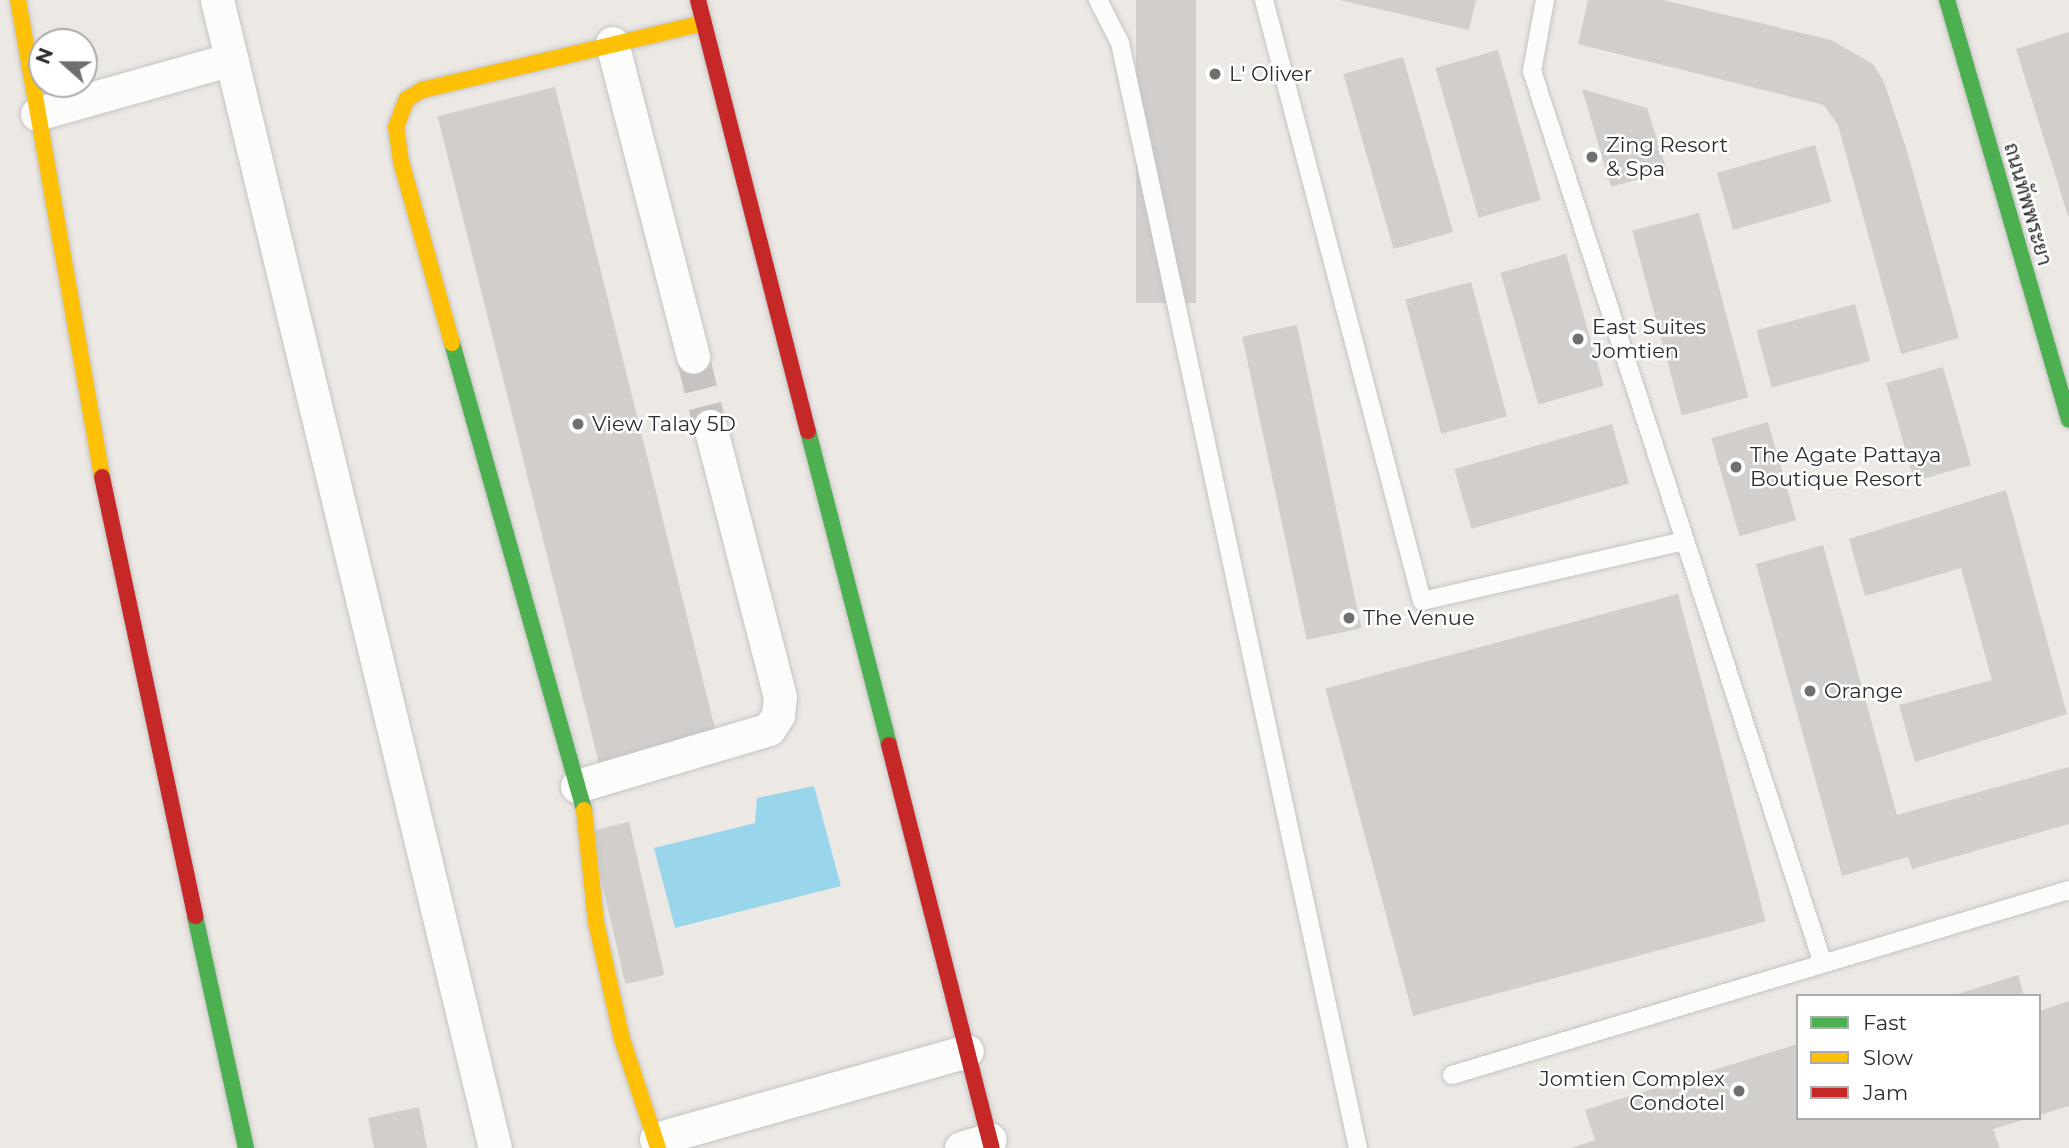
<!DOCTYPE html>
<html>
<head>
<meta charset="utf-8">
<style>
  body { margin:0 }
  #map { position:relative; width:2069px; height:1148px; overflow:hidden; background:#ece8e4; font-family:Montserrat,Sarabun,sans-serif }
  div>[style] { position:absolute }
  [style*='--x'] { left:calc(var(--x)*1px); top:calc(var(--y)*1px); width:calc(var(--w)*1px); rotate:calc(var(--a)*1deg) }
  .water>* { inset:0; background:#99d6ec }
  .building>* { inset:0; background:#d1cecb; transform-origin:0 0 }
  .street-tunnel>* { height:33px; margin-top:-16.5px; transform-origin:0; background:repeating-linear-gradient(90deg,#c6c3c0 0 33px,transparent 0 50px) }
  .roads { filter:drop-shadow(0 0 2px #c5c4c5) drop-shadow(0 0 2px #c5c4c5) }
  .lane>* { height:18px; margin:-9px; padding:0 9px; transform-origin:9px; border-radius:9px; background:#fcfcfb }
  .street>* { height:33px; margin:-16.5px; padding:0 16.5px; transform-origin:16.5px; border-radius:16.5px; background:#fcfcfb }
  .fast>* { height:16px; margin:-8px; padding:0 8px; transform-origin:8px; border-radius:8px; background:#4caf50 }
  .slow>* { height:16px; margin:-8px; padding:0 8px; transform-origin:8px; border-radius:8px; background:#ffc107 }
  .jam>* { height:16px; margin:-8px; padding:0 8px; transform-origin:8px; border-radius:8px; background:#c62828 }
  .dots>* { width:19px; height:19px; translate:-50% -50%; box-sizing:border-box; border:4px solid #fff; border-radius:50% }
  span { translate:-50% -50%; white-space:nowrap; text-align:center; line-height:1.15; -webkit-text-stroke:5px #fff; paint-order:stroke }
  .poi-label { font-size:21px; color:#2e2e2e }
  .left { translate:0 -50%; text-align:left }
  .right { translate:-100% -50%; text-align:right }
  .street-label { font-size:21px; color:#2e2e2e }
  .legend { position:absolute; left:1796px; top:994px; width:245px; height:126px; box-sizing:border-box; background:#fff; border:2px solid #ababab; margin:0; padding:9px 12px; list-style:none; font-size:21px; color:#2e2e2e }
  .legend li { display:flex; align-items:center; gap:14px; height:35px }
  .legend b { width:35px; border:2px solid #ababab }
  .north { position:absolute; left:28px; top:28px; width:70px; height:70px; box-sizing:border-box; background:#fff; border:2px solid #ababab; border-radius:50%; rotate:291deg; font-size:19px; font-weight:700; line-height:28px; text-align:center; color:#2e2e2e }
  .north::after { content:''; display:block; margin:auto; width:24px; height:32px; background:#706f6e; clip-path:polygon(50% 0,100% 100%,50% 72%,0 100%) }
</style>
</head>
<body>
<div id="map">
  <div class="water">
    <i style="clip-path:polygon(814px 786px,841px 886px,675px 928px,654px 848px,755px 823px,757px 798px)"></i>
  </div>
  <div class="building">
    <i style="left:1136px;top:0;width:60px;height:303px"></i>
    <i style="clip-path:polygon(1340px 0,1476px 0,1469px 30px)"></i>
    <i style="clip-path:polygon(1588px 0,1663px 0,1831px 40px,1873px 64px,1884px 82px,1907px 151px,1959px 338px,1901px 354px,1838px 125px,1824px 105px,1578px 44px)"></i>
    <i style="clip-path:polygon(2069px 32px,2069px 216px,2068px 216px,2016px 49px)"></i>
    <i style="left:1498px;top:50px;width:156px;height:65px;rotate:74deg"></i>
    <i style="left:1403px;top:57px;width:182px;height:62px;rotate:74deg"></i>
    <i style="left:555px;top:87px;width:667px;height:121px;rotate:76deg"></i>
    <i style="clip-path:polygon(1582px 89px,1647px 108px,1667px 171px,1611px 187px)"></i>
    <i style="left:1815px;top:145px;width:59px;height:102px;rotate:74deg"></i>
    <i style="left:1699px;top:213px;width:191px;height:69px;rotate:75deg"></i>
    <i style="left:1566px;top:254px;width:137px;height:68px;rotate:74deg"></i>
    <i style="left:1471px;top:282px;width:139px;height:68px;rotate:75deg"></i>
    <i style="left:1855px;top:304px;width:59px;height:102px;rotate:75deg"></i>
    <i style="left:1297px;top:325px;width:310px;height:56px;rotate:78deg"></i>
    <i style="left:1943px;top:367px;width:102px;height:59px;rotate:74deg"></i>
    <i style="left:1768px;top:422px;width:102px;height:59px;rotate:74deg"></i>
    <i style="left:1612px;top:424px;width:62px;height:164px;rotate:74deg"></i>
    <i style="clip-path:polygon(2006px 490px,2067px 714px,1915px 762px,1899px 705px,1992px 680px,1961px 568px,1865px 596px,1849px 539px)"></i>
    <i style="clip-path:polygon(1823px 545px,1897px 815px,2069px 767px,2069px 824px,1912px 869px,1908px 857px,1842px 876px,1756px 564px)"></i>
    <i style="left:1678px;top:594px;width:339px;height:365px;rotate:75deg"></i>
    <i style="left:629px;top:822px;width:157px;height:40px;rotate:77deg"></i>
    <i style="clip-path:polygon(2018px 975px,2024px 996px,1955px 996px,1955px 995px)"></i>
    <i style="clip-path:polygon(2069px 1001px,2069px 1106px,2039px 1115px,2039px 1011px)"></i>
    <i style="clip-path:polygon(1798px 1044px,1798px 1118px,2026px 1119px,1993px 1129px,2000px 1148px,1571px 1148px,1595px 1140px,1585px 1110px)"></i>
    <i style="clip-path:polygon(419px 1107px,427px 1148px,374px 1148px,368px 1118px)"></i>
  </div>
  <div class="street-tunnel">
    <i style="--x:693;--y:357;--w:71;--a:76.2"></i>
  </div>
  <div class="roads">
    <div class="lane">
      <i style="--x:1098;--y:0;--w:48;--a:62.9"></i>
      <i style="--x:1120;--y:43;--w:1130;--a:77.85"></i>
      <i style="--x:1264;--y:0;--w:621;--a:75.27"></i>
      <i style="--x:1422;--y:601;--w:270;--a:-12.9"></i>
      <i style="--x:1545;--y:0;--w:72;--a:100.4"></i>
      <i style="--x:1532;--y:71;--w:936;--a:71.95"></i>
      <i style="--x:1452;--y:1075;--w:644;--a:-16.69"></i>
    </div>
    <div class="street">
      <i style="--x:217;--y:0;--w:1181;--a:76.39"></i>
      <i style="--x:612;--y:43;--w:324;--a:75.5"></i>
      <i style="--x:37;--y:114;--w:202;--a:-15.8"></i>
      <i style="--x:577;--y:786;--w:200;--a:-16.5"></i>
      <i style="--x:769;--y:729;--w:17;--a:-57"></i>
      <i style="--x:778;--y:715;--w:18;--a:-84"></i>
      <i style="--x:780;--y:697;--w:280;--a:-104.5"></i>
      <i style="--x:656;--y:1139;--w:323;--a:-15.8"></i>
      <i style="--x:961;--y:1148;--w:30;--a:-17"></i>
    </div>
    <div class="fast">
      <i style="--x:1947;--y:0;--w:437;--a:73.8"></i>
      <i style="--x:452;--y:343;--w:485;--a:74.2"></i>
      <i style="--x:808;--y:431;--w:324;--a:75.5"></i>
      <i style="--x:195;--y:916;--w:238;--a:77.6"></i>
    </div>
    <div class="slow">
      <i style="--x:18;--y:0;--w:484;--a:80"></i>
      <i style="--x:452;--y:343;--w:188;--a:-105.7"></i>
      <i style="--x:401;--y:162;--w:35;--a:-98"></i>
      <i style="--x:396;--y:127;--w:30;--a:-69"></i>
      <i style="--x:407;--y:99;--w:17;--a:-31"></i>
      <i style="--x:422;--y:90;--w:290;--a:-13.4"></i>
      <i style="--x:584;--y:810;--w:113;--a:83.9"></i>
      <i style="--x:596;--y:922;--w:120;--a:77.5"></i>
      <i style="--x:622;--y:1039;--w:115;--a:71.7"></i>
    </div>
    <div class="jam">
      <i style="--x:698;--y:0;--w:445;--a:75.7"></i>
      <i style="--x:102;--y:477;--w:449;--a:78"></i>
      <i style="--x:889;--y:745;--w:416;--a:75.7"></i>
    </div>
  </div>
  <div class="dots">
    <i style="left:1215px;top:74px;background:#706f6e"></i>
    <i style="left:1592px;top:157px;background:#706f6e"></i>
    <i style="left:1578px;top:339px;background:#706f6e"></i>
    <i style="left:578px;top:424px;background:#706f6e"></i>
    <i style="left:1736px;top:467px;background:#706f6e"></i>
    <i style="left:1349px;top:618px;background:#706f6e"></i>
    <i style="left:1810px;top:691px;background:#706f6e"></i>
    <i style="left:1739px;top:1091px;background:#706f6e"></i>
  </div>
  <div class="poi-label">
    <span class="left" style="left:1229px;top:74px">L' Oliver</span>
    <span class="left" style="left:1606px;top:157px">Zing Resort<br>&amp; Spa</span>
    <span class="left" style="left:1592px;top:339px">East Suites<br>Jomtien</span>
    <span class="left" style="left:592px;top:424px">View Talay 5D</span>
    <span class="left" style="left:1750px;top:467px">The Agate Pattaya<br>Boutique Resort</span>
    <span class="left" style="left:1363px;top:618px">The Venue</span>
    <span class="left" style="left:1824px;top:691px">Orange</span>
    <span class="right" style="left:1725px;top:1091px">Jomtien Complex<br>Condotel</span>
  </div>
  <div class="street-label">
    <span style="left:2028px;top:204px;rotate:74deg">ถนนทัพพระยา</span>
  </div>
  <ul class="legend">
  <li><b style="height:9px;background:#4caf50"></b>Fast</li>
  <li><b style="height:9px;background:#ffc107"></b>Slow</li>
  <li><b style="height:9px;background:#c62828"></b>Jam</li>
  </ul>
  <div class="north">N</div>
</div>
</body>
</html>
